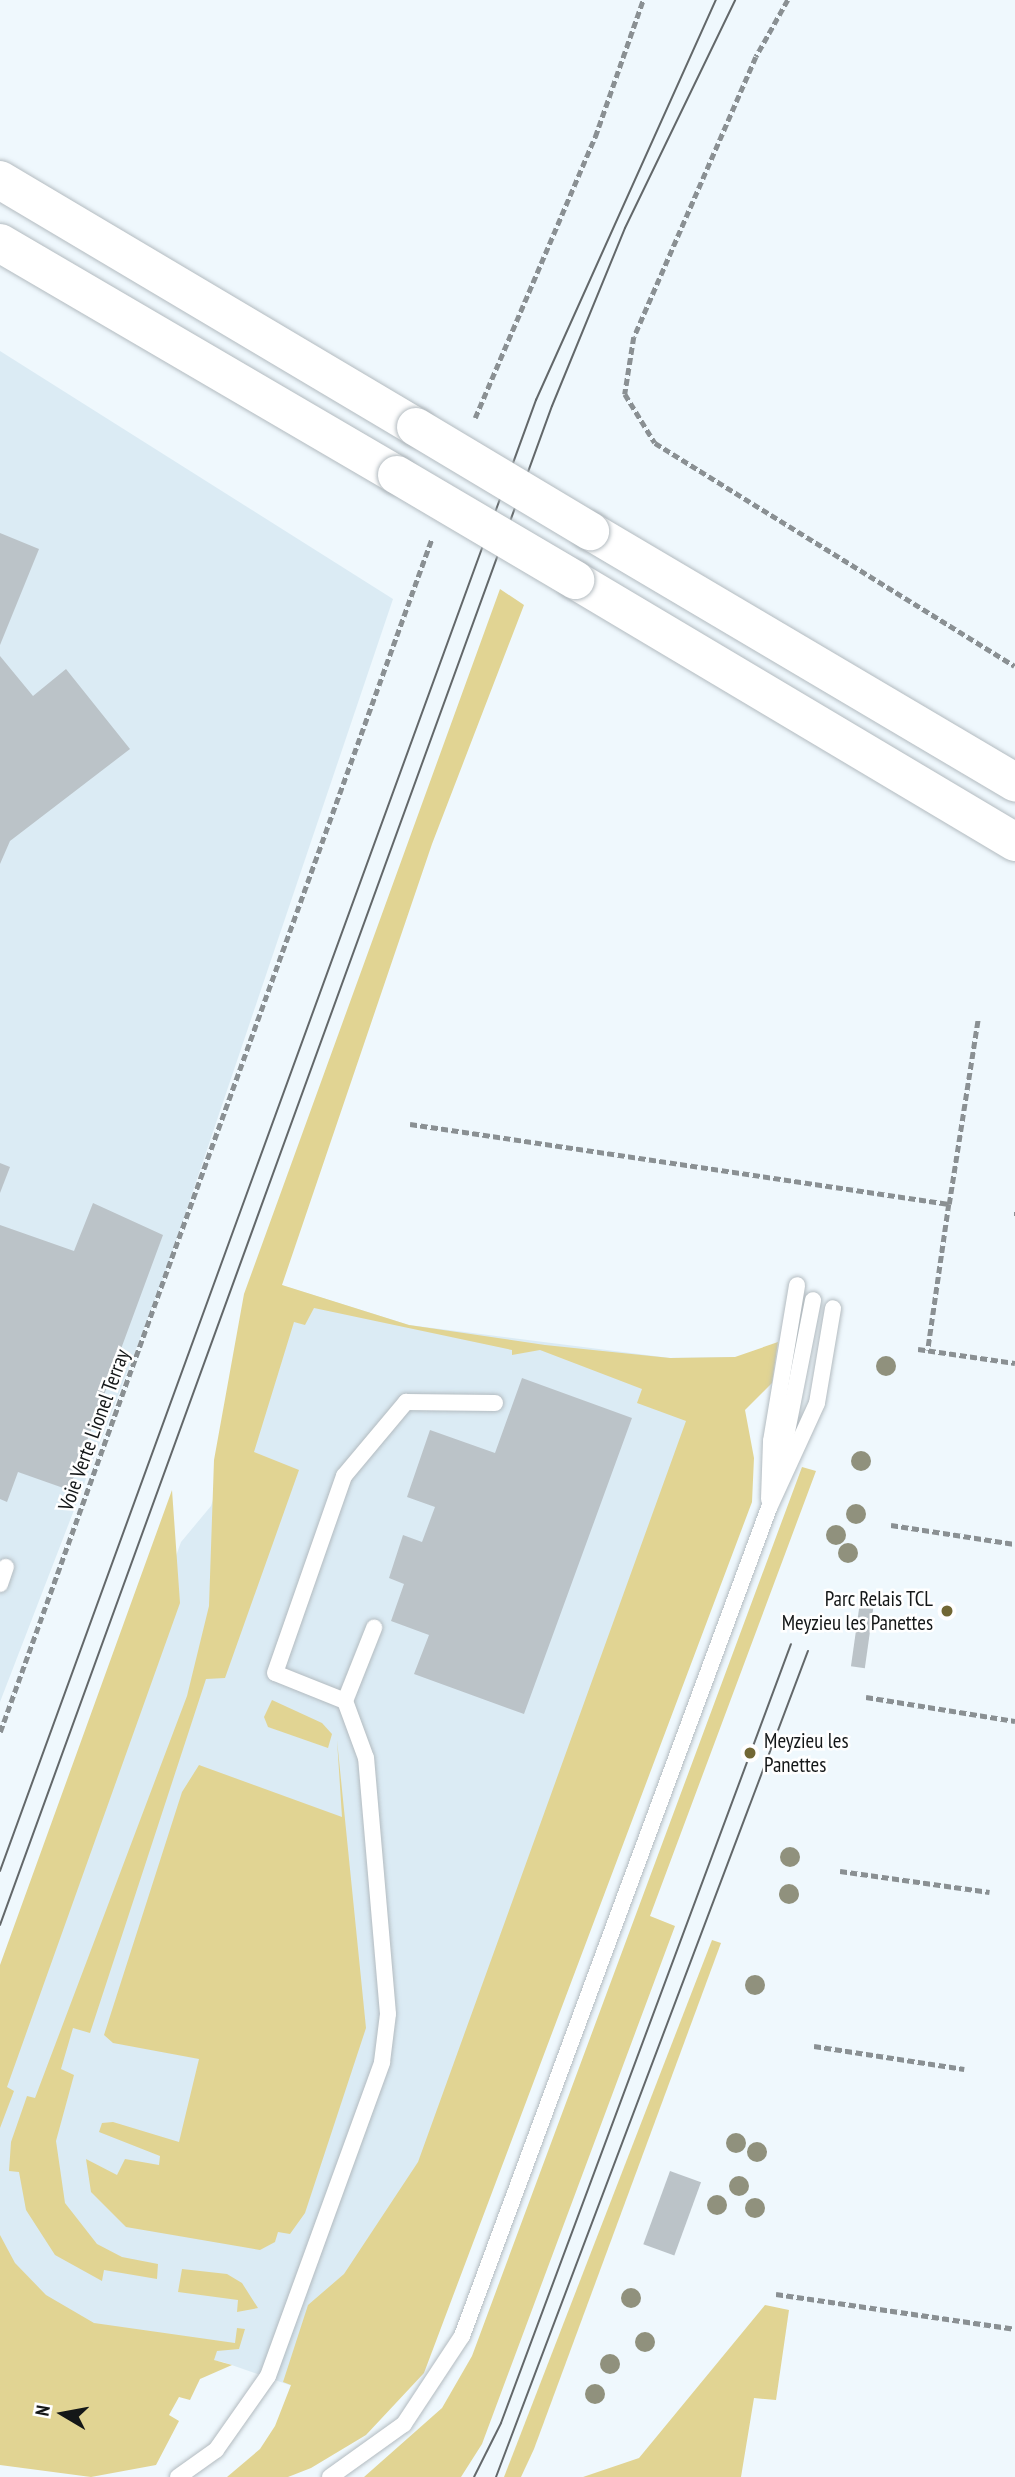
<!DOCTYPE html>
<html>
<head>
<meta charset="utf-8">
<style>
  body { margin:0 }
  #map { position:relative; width:1015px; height:2477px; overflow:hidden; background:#eff8fd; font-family:"PT Sans Narrow",sans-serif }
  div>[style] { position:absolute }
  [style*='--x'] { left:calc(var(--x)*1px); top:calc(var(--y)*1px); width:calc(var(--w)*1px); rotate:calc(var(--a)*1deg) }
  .built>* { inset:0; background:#dbebf4 }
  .green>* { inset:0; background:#e1d493 }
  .building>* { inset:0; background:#bbc3c8; transform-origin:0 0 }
  .path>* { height:4.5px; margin-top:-2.25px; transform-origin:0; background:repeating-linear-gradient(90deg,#8a9093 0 7px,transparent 0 10.5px) }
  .roads { filter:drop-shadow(0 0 2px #b3bbc0) drop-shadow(0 0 2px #b3bbc0) }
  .service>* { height:16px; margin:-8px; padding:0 8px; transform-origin:8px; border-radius:8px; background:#fff }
  .primary>* { height:38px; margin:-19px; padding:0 19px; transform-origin:19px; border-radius:19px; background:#fff }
  .tram>* { height:2px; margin:-1px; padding:0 1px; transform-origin:1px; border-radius:1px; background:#63686a }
  .bridges { filter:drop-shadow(0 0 2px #b3bbc0) drop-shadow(0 0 2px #b3bbc0) }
  .primary-bridge>* { height:38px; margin:-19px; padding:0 19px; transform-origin:19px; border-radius:19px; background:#fff }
  .trees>* { width:20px; height:20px; margin:-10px; border-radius:50%; background:#90917d }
  .dots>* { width:19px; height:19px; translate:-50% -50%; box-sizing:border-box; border:4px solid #fff; border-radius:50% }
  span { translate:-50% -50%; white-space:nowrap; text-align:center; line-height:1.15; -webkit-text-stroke:5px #fff; paint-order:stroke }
  .street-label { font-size:21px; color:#141718 }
  .poi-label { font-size:21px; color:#141718 }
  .right { translate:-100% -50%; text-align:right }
  .left { translate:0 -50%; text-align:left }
  .north { position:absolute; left:28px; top:2379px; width:70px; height:70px; -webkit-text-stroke:5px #fff; paint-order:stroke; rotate:280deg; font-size:19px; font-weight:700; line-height:28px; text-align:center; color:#141718 }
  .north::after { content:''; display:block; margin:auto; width:24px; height:32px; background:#141718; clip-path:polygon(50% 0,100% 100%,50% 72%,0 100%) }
</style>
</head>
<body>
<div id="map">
  <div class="built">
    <i style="clip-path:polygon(0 351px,393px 599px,165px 1274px,0 1702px)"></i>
    <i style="clip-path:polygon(281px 1285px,409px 1325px,670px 1358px,735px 1357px,353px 2407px,223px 2362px,0 2328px,0 2043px,181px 1542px,211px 1506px)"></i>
  </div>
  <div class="green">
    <i style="clip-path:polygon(500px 589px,524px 605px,432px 844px,282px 1285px,409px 1325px,545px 1345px,670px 1358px,735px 1357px,778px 1342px,772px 1383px,745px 1410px,754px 1458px,752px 1502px,424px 2373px,366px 2435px,311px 2468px,288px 2477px,227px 2477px,260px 2449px,275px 2426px,291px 2385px,283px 2382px,308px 2305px,344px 2274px,418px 2162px,686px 1421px,637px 1403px,642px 1389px,540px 1350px,512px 1355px,512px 1350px,314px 1308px,305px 1325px,294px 1322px,254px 1452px,299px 1470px,225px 1678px,206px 1679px,90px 2033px,73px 2028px,61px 2069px,74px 2075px,56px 2141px,65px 2203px,97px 2244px,122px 2257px,158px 2264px,157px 2279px,104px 2270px,102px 2281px,55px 2255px,26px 2210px,19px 2172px,9px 2171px,11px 2142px,27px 2096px,35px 2098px,187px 1696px,209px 1606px,214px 1460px,244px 1294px)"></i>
    <i style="clip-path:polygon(802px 1467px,816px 1471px,650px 1916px,675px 1926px,482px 2444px,461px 2477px,364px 2477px,442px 2408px,472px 2356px)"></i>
    <i style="clip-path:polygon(172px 1490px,180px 1603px,7px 2087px,14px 2091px,0 2128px,0 1965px)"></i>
    <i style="clip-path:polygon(272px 1700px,322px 1723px,332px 1734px,328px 1748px,268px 1727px,264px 1717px)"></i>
    <i style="clip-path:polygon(337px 1740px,366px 2028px,305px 2213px,290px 2234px,278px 2232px,275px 2242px,260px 2250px,126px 2227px,91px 2192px,86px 2159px,117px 2175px,125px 2159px,159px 2165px,160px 2156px,99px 2132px,102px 2123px,113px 2122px,179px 2142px,199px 2059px,113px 2043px,104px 2035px,182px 1792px,199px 1765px,342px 1817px)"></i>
    <i style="clip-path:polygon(712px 1940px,721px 1943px,534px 2449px,521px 2477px,504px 2477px)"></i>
    <i style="clip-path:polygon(0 2235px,15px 2263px,46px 2295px,94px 2323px,235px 2343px,237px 2328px,245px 2329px,239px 2349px,217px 2351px,214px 2360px,232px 2365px,200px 2379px,190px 2400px,179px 2397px,169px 2415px,179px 2421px,156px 2465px,91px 2477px,0 2465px)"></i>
    <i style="clip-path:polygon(182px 2269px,227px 2274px,242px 2283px,258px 2308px,237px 2312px,238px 2300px,178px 2292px)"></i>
    <i style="clip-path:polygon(765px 2305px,789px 2310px,776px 2400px,754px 2398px,741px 2477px,583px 2477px,639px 2458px)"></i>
  </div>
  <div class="building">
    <i style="clip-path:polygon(0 533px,39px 549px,0 645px)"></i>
    <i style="clip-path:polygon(0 656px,33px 696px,66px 669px,130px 749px,10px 841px,0 864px)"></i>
    <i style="clip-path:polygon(0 1163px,10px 1167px,0 1193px)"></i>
    <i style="clip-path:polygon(93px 1203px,163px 1235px,69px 1490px,18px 1472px,7px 1502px,0 1499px,0 1225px,74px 1251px)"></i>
    <i style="clip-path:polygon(522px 1378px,632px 1418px,524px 1714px,414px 1674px,429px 1635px,391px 1621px,404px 1584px,389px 1578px,403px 1535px,422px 1542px,435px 1507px,407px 1497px,430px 1430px,495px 1453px)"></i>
    <i style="left:860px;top:1602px;width:14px;height:65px;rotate:8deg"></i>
    <i style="left:670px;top:2171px;width:33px;height:78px;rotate:20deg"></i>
  </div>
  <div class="path">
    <i style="--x:788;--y:0;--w:65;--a:119.3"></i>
    <i style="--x:756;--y:57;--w:305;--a:113.5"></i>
    <i style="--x:634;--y:337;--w:58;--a:99"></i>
    <i style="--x:625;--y:394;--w:57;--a:58.5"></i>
    <i style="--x:655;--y:443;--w:423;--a:31.8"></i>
    <i style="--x:475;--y:418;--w:306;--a:-66.9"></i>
    <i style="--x:595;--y:137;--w:145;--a:-70.7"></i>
    <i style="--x:410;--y:1124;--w:545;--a:8.44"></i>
    <i style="--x:949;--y:1204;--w:148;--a:98.2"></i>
    <i style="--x:949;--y:1204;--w:188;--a:-81.1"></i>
    <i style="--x:1014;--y:1214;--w:1;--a:0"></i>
    <i style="--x:918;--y:1349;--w:98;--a:8.2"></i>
    <i style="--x:891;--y:1525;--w:125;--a:8.7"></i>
    <i style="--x:866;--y:1697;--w:151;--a:9.2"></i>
    <i style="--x:0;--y:1732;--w:1270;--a:-70.11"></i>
    <i style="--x:840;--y:1871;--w:151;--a:8"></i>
    <i style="--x:814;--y:2046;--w:152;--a:8.7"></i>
    <i style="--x:776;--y:2294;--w:242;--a:8.3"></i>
  </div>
  <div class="roads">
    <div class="service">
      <i style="--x:781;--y:1462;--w:165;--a:-78.8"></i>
      <i style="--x:769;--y:1499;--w:58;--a:-88"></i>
      <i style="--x:771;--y:1441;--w:158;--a:-80.5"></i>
      <i style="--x:0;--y:1584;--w:18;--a:-71"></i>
      <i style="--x:345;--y:1701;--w:79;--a:-68.3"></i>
      <i style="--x:178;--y:2477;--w:47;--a:-35.4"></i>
      <i style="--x:216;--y:2450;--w:90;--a:-54.9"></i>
      <i style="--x:268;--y:2376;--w:334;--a:-70"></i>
      <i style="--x:382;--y:2062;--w:48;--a:-82.9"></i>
      <i style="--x:388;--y:2014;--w:257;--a:-94.9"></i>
      <i style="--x:366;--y:1758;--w:61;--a:-110.2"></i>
      <i style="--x:345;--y:1701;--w:75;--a:-158.2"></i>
      <i style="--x:275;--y:1673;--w:209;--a:-70.7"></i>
      <i style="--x:344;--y:1476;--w:97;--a:-50"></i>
      <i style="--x:406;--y:1402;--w:89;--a:0.6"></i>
      <i style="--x:330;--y:2477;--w:91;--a:-35.6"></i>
      <i style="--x:404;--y:2424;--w:105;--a:-56.6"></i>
      <i style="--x:462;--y:2336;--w:883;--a:-69.66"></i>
      <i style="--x:769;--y:1508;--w:115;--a:-65.4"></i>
      <i style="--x:817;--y:1403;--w:96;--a:-80.4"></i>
    </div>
    <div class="primary">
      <i style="--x:0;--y:180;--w:484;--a:30.7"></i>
      <i style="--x:0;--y:243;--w:460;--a:30.3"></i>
      <i style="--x:590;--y:531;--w:494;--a:30.6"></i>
      <i style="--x:575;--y:580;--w:512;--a:30.77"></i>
    </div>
  </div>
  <div class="tram">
    <i style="--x:0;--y:1871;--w:1566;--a:-69.98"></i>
    <i style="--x:536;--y:400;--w:439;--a:-65.8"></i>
    <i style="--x:0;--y:1925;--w:1616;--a:-70.03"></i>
    <i style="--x:552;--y:406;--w:192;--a:-67.7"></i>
    <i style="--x:625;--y:228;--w:253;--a:-64.2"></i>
    <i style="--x:474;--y:2477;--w:60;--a:-63.4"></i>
    <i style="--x:501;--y:2423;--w:831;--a:-69.58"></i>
    <i style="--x:496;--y:2477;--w:883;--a:-69.31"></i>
  </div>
  <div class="bridges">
    <div class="primary-bridge">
      <i style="--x:416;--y:427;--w:203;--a:30.9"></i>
      <i style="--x:397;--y:475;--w:207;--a:30.5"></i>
    </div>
  </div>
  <div class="trees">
    <i style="left:886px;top:1366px"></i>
    <i style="left:861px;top:1461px"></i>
    <i style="left:856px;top:1514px"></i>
    <i style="left:836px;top:1535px"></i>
    <i style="left:848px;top:1553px"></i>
    <i style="left:790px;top:1857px"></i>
    <i style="left:789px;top:1894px"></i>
    <i style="left:755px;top:1985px"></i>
    <i style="left:736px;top:2143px"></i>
    <i style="left:757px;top:2152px"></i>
    <i style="left:739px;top:2186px"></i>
    <i style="left:717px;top:2205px"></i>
    <i style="left:755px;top:2208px"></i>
    <i style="left:631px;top:2298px"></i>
    <i style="left:645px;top:2342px"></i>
    <i style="left:610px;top:2364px"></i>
    <i style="left:595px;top:2394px"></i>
  </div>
  <div class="dots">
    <i style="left:947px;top:1611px;background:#716734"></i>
    <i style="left:750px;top:1753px;background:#716734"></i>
  </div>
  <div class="street-label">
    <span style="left:94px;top:1430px;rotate:-70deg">Voie Verte Lionel Terray</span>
  </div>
  <div class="poi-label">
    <span class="right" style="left:933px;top:1611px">Parc Relais TCL<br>Meyzieu les Panettes</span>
    <span class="left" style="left:764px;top:1753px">Meyzieu les<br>Panettes</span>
  </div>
  <div class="north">N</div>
</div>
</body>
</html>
